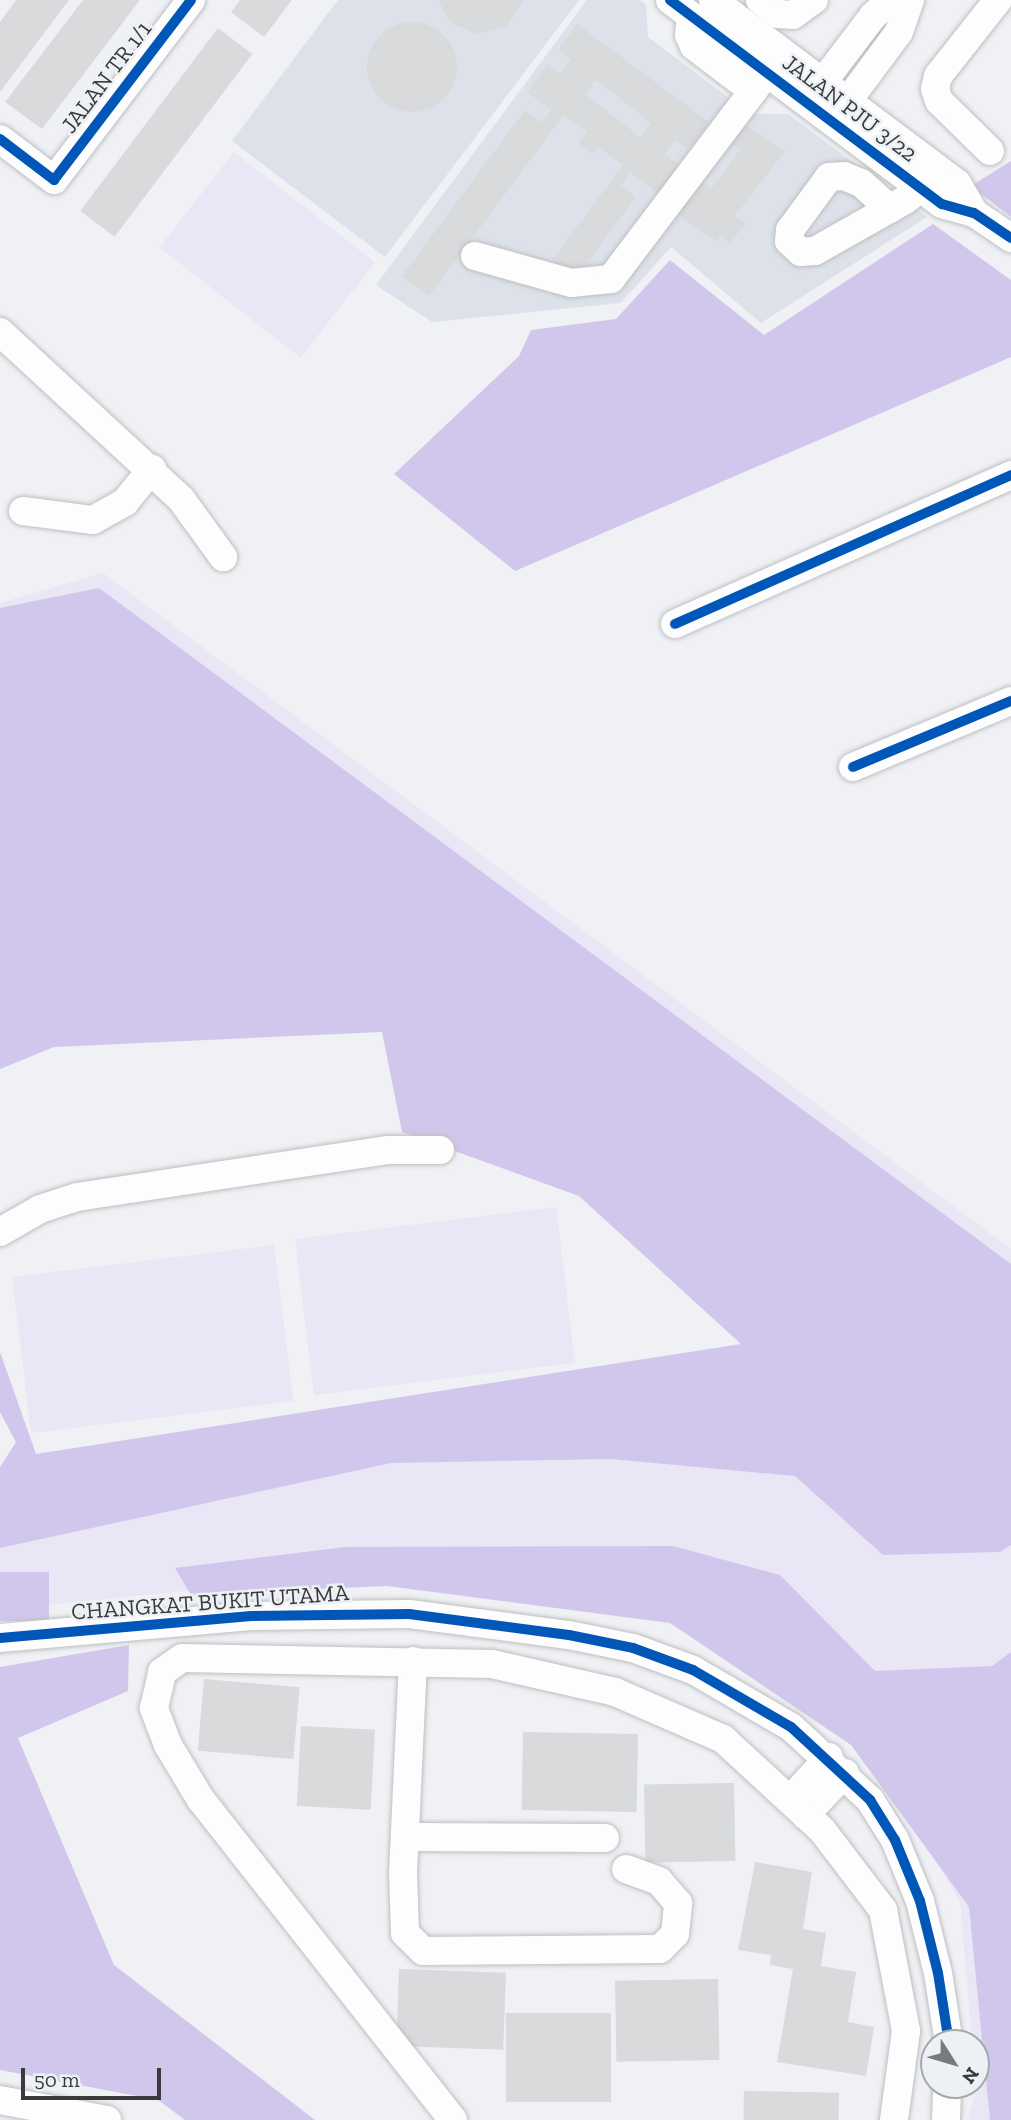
<!DOCTYPE html>
<html>
<head>
<meta charset="utf-8">
<style>
  body { margin:0 }
  #map { position:relative; width:1011px; height:2120px; overflow:hidden; background:#eff1f4; font-family:"Zilla Slab",serif }
  div>[style] { position:absolute }
  [style*='--x'] { left:calc(var(--x)*1px); top:calc(var(--y)*1px); width:calc(var(--w)*1px); rotate:calc(var(--a)*1deg) }
  .built>* { inset:0; background:#dde2ea }
  .green>* { inset:0; background:#e9e6f5; transform-origin:0 0 }
  .forest>* { inset:0; background:#d1c7ec; transform-origin:0 0 }
  .building>* { inset:0; background:#d8dadc; transform-origin:0 0 }
  .round { border-radius:50% }
  .roads { filter:drop-shadow(0 0 2px #bebfc1) drop-shadow(0 0 2px #bebfc1) }
  .minor>* { height:28px; margin:-14px; padding:0 14px; transform-origin:14px; border-radius:14px; background:#fdfdfd }
  .cycleway>* { height:10px; margin:-5px; padding:0 5px; transform-origin:5px; border-radius:5px; background:#0057b8 }
  span { translate:-50% -50%; white-space:nowrap; text-align:center; line-height:1.15; -webkit-text-stroke:5px #edf1f6; paint-order:stroke }
  .street-label { font-size:23px; color:#393a3c }
  .north { position:absolute; left:920px; top:2029px; width:70px; height:70px; box-sizing:border-box; background:#edf1f6; border:2px solid #a5a8ac; border-radius:50%; rotate:127deg; font-size:19px; font-weight:700; line-height:28px; text-align:center; color:#393a3c }
  .north::after { content:''; display:block; margin:auto; width:24px; height:32px; background:#797a7c; clip-path:polygon(50% 0,100% 100%,50% 72%,0 100%) }
  .scale { position:absolute; left:21px; top:2068px; width:140px; height:32px; box-sizing:border-box; border:4px solid #393a3c; border-top:0; padding-left:9px; font-size:21px; line-height:24px; white-space:nowrap; color:#393a3c; -webkit-text-stroke:5px #edf1f6; paint-order:stroke }
</style>
</head>
<body>
<div id="map">
  <div class="built">
    <i style="clip-path:polygon(338px 0,579px 0,385px 257px,232px 141px)"></i>
    <i style="clip-path:polygon(587px 0,640px 0,646px 5px,648px 37px,750px 114px,788px 114px,927px 217px,761px 323px,671px 247px,621px 303px,432px 322px,376px 285px)"></i>
  </div>
  <div class="green">
    <i style="left:234px;top:152px;width:179px;height:121px;rotate:38deg"></i>
    <i style="clip-path:polygon(103px 573px,1011px 1249px,1011px 2120px,967px 2120px,977px 2091px,976px 2043px,972px 2043px,960px 1902px,855px 1724px,667px 1607px,337px 1575px,0 1610px,0 1469px,774px 1383px,780px 1293px,415px 1007px,0 1015px,0 603px)"></i>
    <i style="left:556px;top:1207px;width:157px;height:263px;rotate:83deg"></i>
    <i style="left:274px;top:1245px;width:157px;height:264px;rotate:83deg"></i>
  </div>
  <div class="forest">
    <i style="clip-path:polygon(1011px 161px,1011px 217px,971px 186px)"></i>
    <i style="clip-path:polygon(933px 224px,1011px 280px,1011px 357px,515px 571px,394px 474px,519px 356px,531px 330px,616px 319px,670px 260px,764px 335px)"></i>
    <i style="clip-path:polygon(99px 588px,1011px 1264px,1011px 1545px,1000px 1552px,883px 1555px,795px 1476px,611px 1459px,391px 1463px,0 1548px,0 1467px,16px 1442px,0 1412px,0 1352px,36px 1454px,741px 1344px,579px 1196px,402px 1132px,382px 1032px,54px 1047px,0 1069px,0 608px)"></i>
    <i style="clip-path:polygon(673px 1546px,780px 1575px,875px 1671px,992px 1666px,1011px 1652px,1011px 2120px,990px 2120px,969px 1907px,851px 1745px,670px 1623px,387px 1586px,191px 1595px,175px 1568px,345px 1547px)"></i>
    <i style="left:49px;top:1572px;width:49px;height:49px;rotate:90deg"></i>
    <i style="clip-path:polygon(129px 1645px,128px 1691px,18px 1738px,114px 1965px,315px 2120px,185px 2120px,158px 2100px,0 2070px,0 1667px)"></i>
  </div>
  <div class="building">
    <i style="clip-path:polygon(16px 0,69px 0,0 92px,0 22px)"></i>
    <i style="clip-path:polygon(83px 0,140px 0,42px 129px,5px 102px)"></i>
    <i style="clip-path:polygon(240px 0,292px 0,264px 37px,231px 12px)"></i>
    <i style="clip-path:polygon(438px 0,524px 0,505px 27px,477px 34px,450px 22px)"></i>
    <i class="round" style="left:367px;top:22px;width:90px;height:90px"></i>
    <i style="clip-path:polygon(evenodd,577px 24px,709px 122px,688px 150px,675px 140px,665px 154px,680px 165px,659px 194px,630px 172px,621px 185px,636px 197px,576px 278px,552px 260px,623px 165px,598px 147px,593px 154px,579px 143px,587px 132px,564px 115px,429px 296px,402px 276px,525px 110px,542px 123px,551px 110px,527px 92px,548px 64px,560px 73px,571px 60px,558px 50px,577px 24px,596px 80px,651px 123px,640px 137px,585px 94px,596px 80px)"></i>
    <i style="left:218px;top:28px;width:43px;height:229px;rotate:37deg"></i>
    <i style="clip-path:polygon(743px 123px,785px 151px,735px 216px,746px 223px,730px 243px,720px 236px,716px 242px,675px 212px,699px 180px,711px 189px,740px 150px,729px 142px)"></i>
    <i style="left:204px;top:1679px;width:96px;height:72px;rotate:5deg"></i>
    <i style="left:301px;top:1726px;width:74px;height:80px;rotate:3deg"></i>
    <i style="left:523px;top:1732px;width:115px;height:78px;rotate:1deg"></i>
    <i style="left:734px;top:1783px;width:78px;height:90px;rotate:89deg"></i>
    <i style="clip-path:polygon(755px 1862px,812px 1872px,803px 1929px,826px 1933px,821px 1966px,856px 1972px,848px 2022px,874px 2027px,866px 2076px,777px 2062px,793px 1969px,770px 1965px,771px 1955px,738px 1950px)"></i>
    <i style="left:399px;top:1969px;width:107px;height:77px;rotate:2deg"></i>
    <i style="left:718px;top:1979px;width:81px;height:103px;rotate:89deg"></i>
    <i style="left:506px;top:2013px;width:105px;height:89px"></i>
    <i style="left:744px;top:2091px;width:95px;height:29px;rotate:1deg"></i>
  </div>
  <div class="roads">
    <div class="minor">
      <i style="--x:670;--y:0;--w:340;--a:36.9"></i>
      <i style="--x:942;--y:204;--w:33;--a:16"></i>
      <i style="--x:974;--y:213;--w:45;--a:34"></i>
      <i style="--x:713;--y:0;--w:305;--a:36.9"></i>
      <i style="--x:957;--y:183;--w:34;--a:60"></i>
      <i style="--x:760;--y:0;--w:23;--a:38"></i>
      <i style="--x:778;--y:14;--w:15;--a:4"></i>
      <i style="--x:793;--y:15;--w:26;--a:-36"></i>
      <i style="--x:691;--y:16;--w:19;--a:96"></i>
      <i style="--x:689;--y:35;--w:12;--a:66"></i>
      <i style="--x:694;--y:46;--w:74;--a:37.3"></i>
      <i style="--x:813;--y:95;--w:99;--a:-52.8"></i>
      <i style="--x:873;--y:16;--w:24;--a:-42"></i>
      <i style="--x:838;--y:114;--w:102;--a:-53.4"></i>
      <i style="--x:899;--y:32;--w:34;--a:-71"></i>
      <i style="--x:0;--y:139;--w:68;--a:37.2"></i>
      <i style="--x:54;--y:180;--w:226;--a:-52.7"></i>
      <i style="--x:990;--y:151;--w:71;--a:-135.6"></i>
      <i style="--x:939;--y:101;--w:13;--a:-108"></i>
      <i style="--x:935;--y:89;--w:13;--a:-77"></i>
      <i style="--x:938;--y:76;--w:97;--a:-51.7"></i>
      <i style="--x:890;--y:209;--w:39;--a:-138"></i>
      <i style="--x:861;--y:183;--w:18;--a:-158"></i>
      <i style="--x:844;--y:176;--w:15;--a:176"></i>
      <i style="--x:829;--y:177;--w:66;--a:126.3"></i>
      <i style="--x:790;--y:230;--w:11;--a:95"></i>
      <i style="--x:789;--y:241;--w:16;--a:43"></i>
      <i style="--x:801;--y:252;--w:14;--a:-4"></i>
      <i style="--x:815;--y:251;--w:103;--a:-29.5"></i>
      <i style="--x:905;--y:200;--w:20;--a:-37"></i>
      <i style="--x:475;--y:256;--w:100;--a:15.7"></i>
      <i style="--x:571;--y:283;--w:40;--a:-5.7"></i>
      <i style="--x:611;--y:279;--w:258;--a:-52.9"></i>
      <i style="--x:0;--y:332;--w:246;--a:42.7"></i>
      <i style="--x:181;--y:499;--w:72;--a:54.1"></i>
      <i style="--x:23;--y:511;--w:71;--a:7.3"></i>
      <i style="--x:93;--y:520;--w:37;--a:-29"></i>
      <i style="--x:125;--y:502;--w:43;--a:-50.7"></i>
      <i style="--x:675;--y:624;--w:368;--a:-23.9"></i>
      <i style="--x:853;--y:767;--w:171;--a:-22.7"></i>
      <i style="--x:0;--y:1232;--w:46;--a:-29.9"></i>
      <i style="--x:40;--y:1209;--w:39;--a:-18"></i>
      <i style="--x:77;--y:1197;--w:315;--a:-8.6"></i>
      <i style="--x:388;--y:1150;--w:52;--a:0"></i>
      <i style="--x:0;--y:1638;--w:252;--a:-5"></i>
      <i style="--x:251;--y:1616;--w:158;--a:-0.7"></i>
      <i style="--x:409;--y:1614;--w:161;--a:7.5"></i>
      <i style="--x:569;--y:1635;--w:65;--a:11.5"></i>
      <i style="--x:633;--y:1648;--w:64;--a:20.1"></i>
      <i style="--x:693;--y:1670;--w:113;--a:30.2"></i>
      <i style="--x:791;--y:1727;--w:108;--a:42.7"></i>
      <i style="--x:870;--y:1800;--w:47;--a:58"></i>
      <i style="--x:895;--y:1840;--w:66;--a:67.7"></i>
      <i style="--x:920;--y:1901;--w:74;--a:76"></i>
      <i style="--x:938;--y:1973;--w:71;--a:81.1"></i>
      <i style="--x:413;--y:1661;--w:211;--a:92.7"></i>
      <i style="--x:403;--y:1872;--w:61;--a:88.1"></i>
      <i style="--x:405;--y:1933;--w:25;--a:45"></i>
      <i style="--x:423;--y:1951;--w:237;--a:-0.5"></i>
      <i style="--x:660;--y:1949;--w:21;--a:-45"></i>
      <i style="--x:675;--y:1934;--w:31;--a:-84"></i>
      <i style="--x:678;--y:1903;--w:29;--a:-131"></i>
      <i style="--x:659;--y:1881;--w:35;--a:-160"></i>
      <i style="--x:790;--y:1800;--w:58;--a:-47.8"></i>
      <i style="--x:805;--y:1815;--w:58;--a:-46.4"></i>
      <i style="--x:405;--y:1837;--w:200;--a:0.3"></i>
      <i style="--x:0;--y:2100;--w:109;--a:10.6"></i>
      <i style="--x:453;--y:2120;--w:407;--a:-128.2"></i>
      <i style="--x:201;--y:1800;--w:64;--a:-121"></i>
      <i style="--x:168;--y:1745;--w:40;--a:-111"></i>
      <i style="--x:154;--y:1708;--w:37;--a:-77"></i>
      <i style="--x:162;--y:1672;--w:24;--a:-35"></i>
      <i style="--x:182;--y:1658;--w:310;--a:1.1"></i>
      <i style="--x:492;--y:1664;--w:126;--a:12.8"></i>
      <i style="--x:615;--y:1692;--w:118;--a:23.5"></i>
      <i style="--x:723;--y:1739;--w:134;--a:42.6"></i>
      <i style="--x:822;--y:1830;--w:101;--a:52.7"></i>
      <i style="--x:883;--y:1910;--w:123;--a:79.2"></i>
      <i style="--x:906;--y:2031;--w:90;--a:97.7"></i>
      <i style="--x:946;--y:2120;--w:35;--a:-88"></i>
    </div>
  </div>
  <div class="cycleway">
    <i style="--x:670;--y:0;--w:340;--a:36.9"></i>
    <i style="--x:942;--y:204;--w:33;--a:16"></i>
    <i style="--x:974;--y:213;--w:45;--a:34"></i>
    <i style="--x:0;--y:139;--w:68;--a:37.2"></i>
    <i style="--x:54;--y:180;--w:226;--a:-52.7"></i>
    <i style="--x:675;--y:624;--w:368;--a:-23.9"></i>
    <i style="--x:853;--y:767;--w:171;--a:-22.7"></i>
    <i style="--x:0;--y:1638;--w:252;--a:-5"></i>
    <i style="--x:251;--y:1616;--w:158;--a:-0.7"></i>
    <i style="--x:409;--y:1614;--w:161;--a:7.5"></i>
    <i style="--x:569;--y:1635;--w:65;--a:11.5"></i>
    <i style="--x:633;--y:1648;--w:64;--a:20.1"></i>
    <i style="--x:693;--y:1670;--w:113;--a:30.2"></i>
    <i style="--x:791;--y:1727;--w:108;--a:42.7"></i>
    <i style="--x:870;--y:1800;--w:47;--a:58"></i>
    <i style="--x:895;--y:1840;--w:66;--a:67.7"></i>
    <i style="--x:920;--y:1901;--w:74;--a:76"></i>
    <i style="--x:938;--y:1973;--w:71;--a:81.1"></i>
  </div>
  <div class="street-label">
    <span style="left:106px;top:77px;rotate:-53deg">JALAN TR 1/1</span>
    <span style="left:850px;top:108px;rotate:37deg">JALAN PJU 3/22</span>
    <span style="left:210px;top:1602px;rotate:-4deg">CHANGKAT BUKIT UTAMA</span>
  </div>
  <div class="north">N</div>
  <div class="scale">50 m</div>
</div>
</body>
</html>
